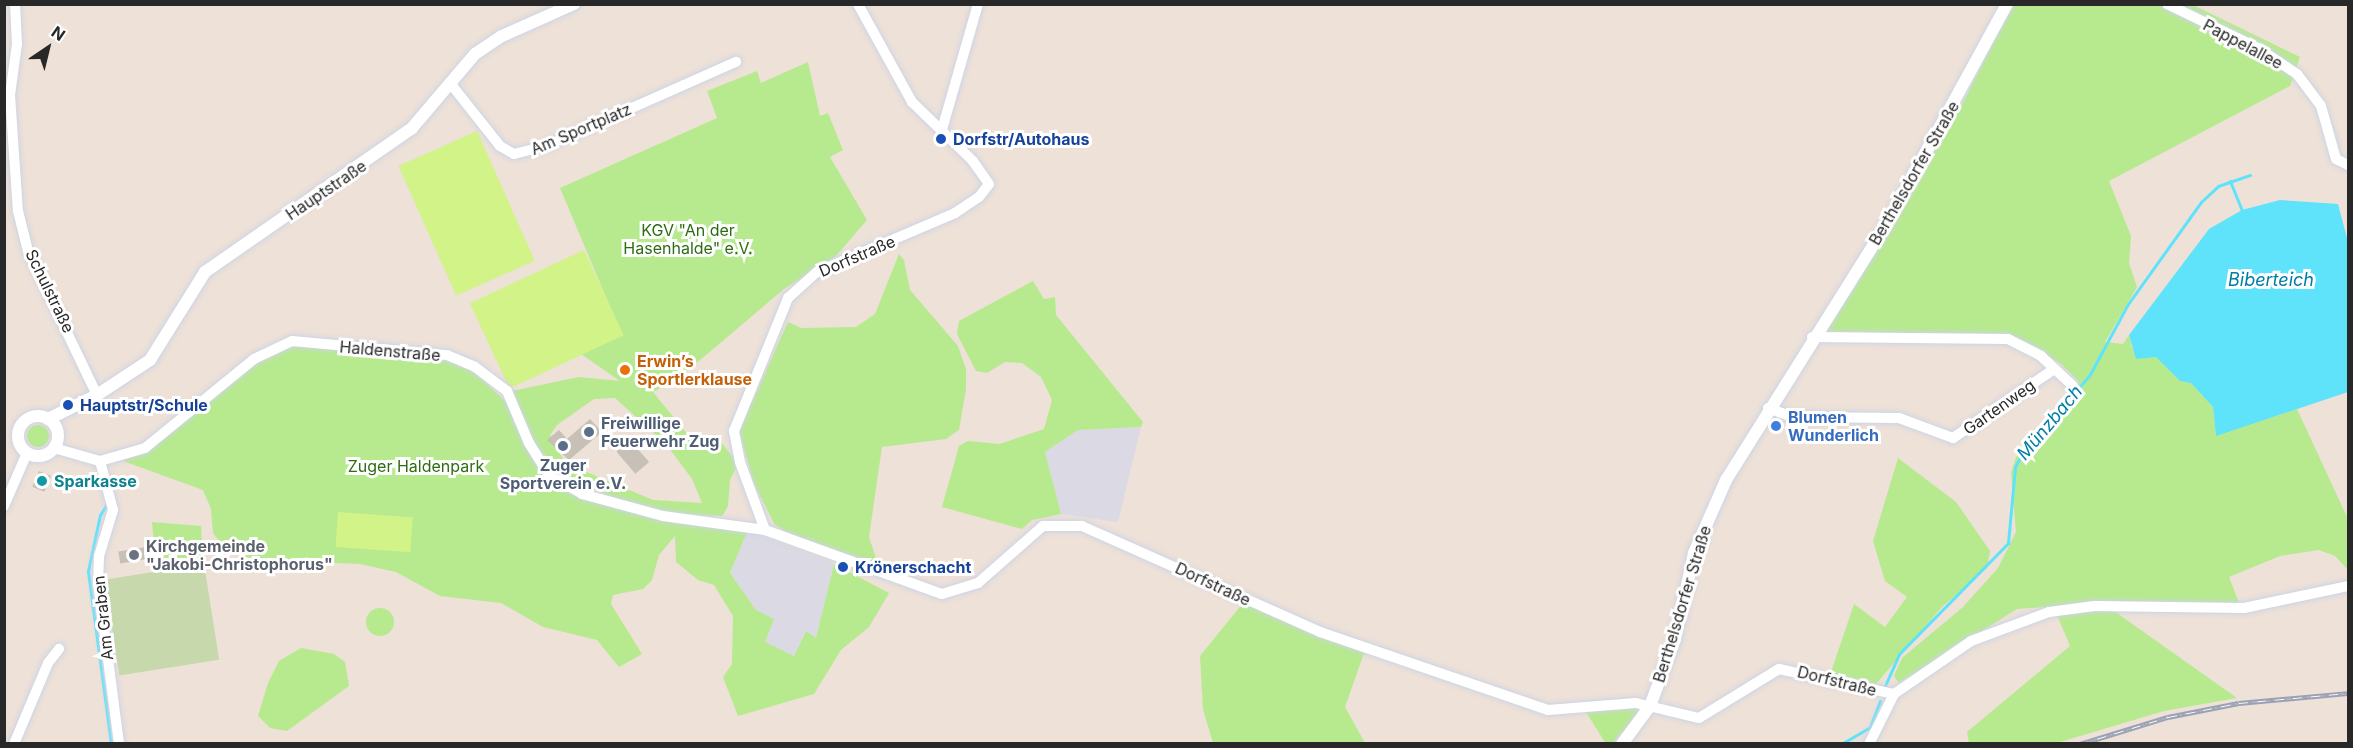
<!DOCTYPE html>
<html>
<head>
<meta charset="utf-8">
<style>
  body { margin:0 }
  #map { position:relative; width:2353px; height:748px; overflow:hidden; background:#ede1d8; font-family:Inter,sans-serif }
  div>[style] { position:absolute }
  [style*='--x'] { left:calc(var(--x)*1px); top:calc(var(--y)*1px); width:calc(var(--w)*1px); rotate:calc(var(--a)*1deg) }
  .industrial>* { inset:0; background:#dbdae4 }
  .green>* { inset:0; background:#b7ea8e }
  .round { border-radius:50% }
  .cemetery>* { inset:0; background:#c7d8ad; transform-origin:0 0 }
  .pitch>* { inset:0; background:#d1f388; transform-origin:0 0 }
  .water>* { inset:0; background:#5ee3fb }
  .stream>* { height:3px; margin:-1.5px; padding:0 1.5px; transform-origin:1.5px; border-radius:1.5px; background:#5ee3fb }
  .building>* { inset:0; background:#c7c0b7; transform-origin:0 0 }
  .roads { filter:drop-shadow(0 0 2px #cdd4e3) drop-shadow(0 0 2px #cdd4e3) }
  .minor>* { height:10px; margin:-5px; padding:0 5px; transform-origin:5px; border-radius:5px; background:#fff }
  .tertiary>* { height:12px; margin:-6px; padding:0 6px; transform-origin:6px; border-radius:6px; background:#fff }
  .tertiary>.ring { margin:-6px; padding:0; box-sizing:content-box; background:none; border:12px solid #fff; border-radius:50% }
  .rail>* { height:5px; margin-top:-2.5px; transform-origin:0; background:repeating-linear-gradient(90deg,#fff 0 9px,#9aa1b5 0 18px); box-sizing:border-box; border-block:2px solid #9aa1b5 }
  .dots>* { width:16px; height:16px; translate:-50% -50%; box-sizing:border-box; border:3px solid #fff; border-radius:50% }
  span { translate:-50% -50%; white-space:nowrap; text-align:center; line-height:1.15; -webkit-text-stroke:6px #fff; paint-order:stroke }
  .street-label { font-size:16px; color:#282828 }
  .transit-label { font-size:16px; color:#164399; font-weight:700 }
  .left { translate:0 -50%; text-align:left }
  .park-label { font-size:16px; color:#2e6c12 }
  .food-label { font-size:16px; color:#c56008; font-weight:700 }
  .shop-label { font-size:16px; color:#366cbe; font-weight:700 }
  .service-label { font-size:16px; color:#4e5e75; font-weight:700 }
  .culture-label { font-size:16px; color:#0d838f; font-weight:700 }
  .worship-label { font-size:16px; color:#5b616d; font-weight:700 }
  .water-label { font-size:18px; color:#007ea5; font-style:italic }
  .frame { position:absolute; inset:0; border:6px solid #282828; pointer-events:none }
  .north { position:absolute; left:18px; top:18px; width:60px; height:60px; -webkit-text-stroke:4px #fff; paint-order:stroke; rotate:35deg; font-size:16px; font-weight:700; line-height:24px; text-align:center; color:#282828 }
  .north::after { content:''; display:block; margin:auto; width:21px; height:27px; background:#282828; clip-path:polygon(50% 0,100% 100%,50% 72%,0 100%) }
</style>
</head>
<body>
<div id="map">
  <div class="industrial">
    <i style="clip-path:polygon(1141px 427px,1118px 522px,1061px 514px,1045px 452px,1078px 430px)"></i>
    <i style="clip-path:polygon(748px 530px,834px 564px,816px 638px,805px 632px,794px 656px,764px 642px,756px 610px,730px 573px)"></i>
  </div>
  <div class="green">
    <i style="clip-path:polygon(2012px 5px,2193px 5px,2300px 57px,2290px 86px,2109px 181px,2131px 236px,2129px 263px,2137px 287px,2105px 342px,2123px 344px,2129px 335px,2132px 348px,2156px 356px,2180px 381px,2191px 383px,2213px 407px,2216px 435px,2297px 409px,2348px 519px,2348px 570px,2335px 556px,2319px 550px,2280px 556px,2229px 577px,2243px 613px,2114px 611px,2237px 698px,2164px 711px,2057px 743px,1969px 743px,1967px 732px,2070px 646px,2057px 615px,2044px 607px,2017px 609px,1899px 683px,1894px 676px,1902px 658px,1963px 607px,1998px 568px,2016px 532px,2011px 473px,2016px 457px,2079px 382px,2060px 363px,2008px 334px,1821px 333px,1954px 120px)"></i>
    <i style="clip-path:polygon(evenodd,808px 62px,820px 116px,828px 113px,843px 150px,830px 157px,867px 220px,836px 256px,784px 289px,680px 377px,653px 392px,697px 446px,715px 434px,738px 464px,730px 480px,728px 506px,722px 516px,662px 514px,568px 481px,533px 442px,512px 391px,579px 377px,620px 381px,581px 354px,622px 335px,560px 188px,717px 118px,707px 91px,757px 71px,761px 83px,808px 62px,615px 398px,666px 444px,692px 479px,702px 503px,653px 500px,565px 463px,550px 435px,557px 425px,594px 399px,615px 398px)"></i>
    <i style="clip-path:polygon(899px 254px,904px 260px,910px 290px,958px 346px,966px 369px,966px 389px,959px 430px,946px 439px,882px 447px,869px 537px,879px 567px,795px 537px,775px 525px,754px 484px,739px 431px,788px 322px,801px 328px,856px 327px,875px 314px)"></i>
    <i style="clip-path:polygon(1033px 281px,1044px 299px,1055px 297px,1056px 315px,1143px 422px,1141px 427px,1078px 430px,1045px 452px,1061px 514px,1032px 520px,1022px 529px,942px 507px,959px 446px,968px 441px,1000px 444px,1044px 429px,1052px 400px,1041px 377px,1022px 363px,1005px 362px,987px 373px,976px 371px,957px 334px,959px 321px)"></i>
    <i style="clip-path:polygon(293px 344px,444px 360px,473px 371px,517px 412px,549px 477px,582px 496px,748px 530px,730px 573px,756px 610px,774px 619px,765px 642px,794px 656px,806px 631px,816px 638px,834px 564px,889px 593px,869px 627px,841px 650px,814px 694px,738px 716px,723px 677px,732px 664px,733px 616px,714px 585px,698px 580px,676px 562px,675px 536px,659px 555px,652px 580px,643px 589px,613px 595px,611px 604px,642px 654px,619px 667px,597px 640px,543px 627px,501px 603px,440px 596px,396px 572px,360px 564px,253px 559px,226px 550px,213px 533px,211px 509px,203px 490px,123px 461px,148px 451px,255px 361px)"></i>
    <i class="round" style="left:27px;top:425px;width:22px;height:22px"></i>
    <i style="clip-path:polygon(1898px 458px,1956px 502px,1990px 551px,1987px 568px,1942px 607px,1875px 685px,1830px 675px,1854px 604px,1885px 627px,1907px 597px,1885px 581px,1873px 541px)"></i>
    <i style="clip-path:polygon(152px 522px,201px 526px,203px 561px,156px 565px)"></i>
    <i style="clip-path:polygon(1243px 603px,1364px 653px,1345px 707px,1365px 743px,1213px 743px,1203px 709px,1200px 656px)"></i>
    <i class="round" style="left:366px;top:608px;width:28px;height:28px"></i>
    <i style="clip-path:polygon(301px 648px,334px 654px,345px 662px,349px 686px,287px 731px,270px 728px,258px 716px,268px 683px,279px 661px)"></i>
    <i style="clip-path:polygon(1635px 707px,1639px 712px,1613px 743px,1606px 744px,1586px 712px)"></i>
  </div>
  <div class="cemetery">
    <i style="left:204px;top:564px;width:97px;height:101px;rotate:81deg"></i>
  </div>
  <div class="pitch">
    <i style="left:477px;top:131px;width:142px;height:86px;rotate:66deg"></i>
    <i style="left:584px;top:250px;width:94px;height:126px;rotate:65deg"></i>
    <i style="left:338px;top:512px;width:75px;height:35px;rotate:4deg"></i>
  </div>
  <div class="water">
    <i style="clip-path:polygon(2280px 200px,2338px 204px,2348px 242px,2348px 392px,2216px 436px,2213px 407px,2191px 383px,2180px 381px,2156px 357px,2136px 359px,2129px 335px,2209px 229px,2242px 210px)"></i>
  </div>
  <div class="stream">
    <i style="--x:2230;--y:181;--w:31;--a:68"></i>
    <i style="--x:107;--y:504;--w:13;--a:122"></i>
    <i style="--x:100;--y:515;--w:57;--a:102.1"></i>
    <i style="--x:88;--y:571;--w:175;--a:82.4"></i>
    <i style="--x:1884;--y:688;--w:37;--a:-66"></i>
    <i style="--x:1899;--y:654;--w:156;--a:-45.5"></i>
    <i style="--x:2008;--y:543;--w:76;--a:-84.7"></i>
    <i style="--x:2015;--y:467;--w:18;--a:-63"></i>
    <i style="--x:2023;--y:451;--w:100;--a:-48.7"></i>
    <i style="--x:2089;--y:376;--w:82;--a:-61.6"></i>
    <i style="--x:2128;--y:304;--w:125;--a:-54.4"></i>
    <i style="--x:2201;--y:202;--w:23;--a:-43"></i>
    <i style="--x:2218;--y:186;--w:34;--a:-19"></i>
    <i style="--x:742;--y:743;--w:1;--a:90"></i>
    <i style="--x:1841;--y:744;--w:34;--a:-30"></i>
    <i style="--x:1870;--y:727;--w:28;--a:-69"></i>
  </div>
  <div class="building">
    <i style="clip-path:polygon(590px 419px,602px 432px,569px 460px,547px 440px,559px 430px,567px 439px)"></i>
    <i style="left:630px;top:440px;width:29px;height:18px;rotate:49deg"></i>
    <i style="left:39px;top:471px;width:13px;height:17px;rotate:23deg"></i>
    <i style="left:147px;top:547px;width:12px;height:29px;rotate:81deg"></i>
  </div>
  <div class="roads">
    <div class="minor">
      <i style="--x:15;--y:4;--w:40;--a:87.1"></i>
      <i style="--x:17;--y:44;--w:51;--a:97.8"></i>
      <i style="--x:10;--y:95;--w:116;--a:86.1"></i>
      <i style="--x:18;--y:211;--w:41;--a:76"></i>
      <i style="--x:28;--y:251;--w:160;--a:64.4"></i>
      <i style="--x:2167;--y:4;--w:101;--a:25.8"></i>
      <i style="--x:2258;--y:48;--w:47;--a:33.7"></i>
      <i style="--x:2297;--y:74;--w:40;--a:53"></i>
      <i style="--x:2321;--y:106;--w:55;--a:74.2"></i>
      <i style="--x:2336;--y:159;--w:13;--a:27"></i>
      <i style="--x:450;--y:83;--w:80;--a:51.6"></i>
      <i style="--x:500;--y:146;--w:16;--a:30"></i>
      <i style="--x:514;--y:154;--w:33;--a:-14"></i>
      <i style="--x:546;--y:146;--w:208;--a:-23.9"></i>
      <i style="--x:941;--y:133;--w:134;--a:-74"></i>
      <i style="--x:1812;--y:337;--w:196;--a:0.6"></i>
      <i style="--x:2008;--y:339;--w:37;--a:27"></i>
      <i style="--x:2041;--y:356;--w:44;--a:43.2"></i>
      <i style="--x:1768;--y:408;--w:27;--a:20"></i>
      <i style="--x:1793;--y:417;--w:106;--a:0.5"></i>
      <i style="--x:1899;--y:418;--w:58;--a:20.3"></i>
      <i style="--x:1953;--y:438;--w:122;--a:-34.3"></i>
      <i style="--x:54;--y:448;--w:48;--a:15.8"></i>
      <i style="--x:100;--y:461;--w:47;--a:-16.1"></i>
      <i style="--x:145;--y:448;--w:141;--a:-39.2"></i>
      <i style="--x:254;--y:359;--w:42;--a:-25.3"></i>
      <i style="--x:292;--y:341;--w:156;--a:5.2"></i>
      <i style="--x:447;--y:355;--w:30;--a:23"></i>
      <i style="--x:475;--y:367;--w:40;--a:37"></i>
      <i style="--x:507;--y:391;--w:56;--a:67.1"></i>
      <i style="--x:529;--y:443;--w:39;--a:58"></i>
      <i style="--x:550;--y:476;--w:37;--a:29"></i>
      <i style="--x:582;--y:494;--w:84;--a:15.2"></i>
      <i style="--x:663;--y:516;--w:103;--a:7.8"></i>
      <i style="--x:765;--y:530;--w:188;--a:19.9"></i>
      <i style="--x:942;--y:594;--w:38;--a:-17"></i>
      <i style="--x:978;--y:583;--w:86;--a:-41.2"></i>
      <i style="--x:1043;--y:526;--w:39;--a:0"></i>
      <i style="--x:1082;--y:526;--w:261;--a:24"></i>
      <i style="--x:1320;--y:632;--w:241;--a:18.9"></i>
      <i style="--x:1548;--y:710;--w:88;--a:-4.5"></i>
      <i style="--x:1636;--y:703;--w:65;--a:13.4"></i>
      <i style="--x:1699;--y:718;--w:94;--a:-31.5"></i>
      <i style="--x:1779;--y:669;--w:118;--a:12.3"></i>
      <i style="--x:1894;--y:694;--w:93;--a:-34.5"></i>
      <i style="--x:1971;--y:641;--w:83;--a:-20.4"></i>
      <i style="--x:2049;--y:612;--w:46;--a:-7.4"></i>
      <i style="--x:2095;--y:606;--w:149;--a:0.8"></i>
      <i style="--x:2244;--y:608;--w:106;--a:-11.9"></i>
      <i style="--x:100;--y:461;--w:51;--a:75.1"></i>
      <i style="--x:113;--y:510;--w:48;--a:106.9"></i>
      <i style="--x:99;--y:556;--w:26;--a:92"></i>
      <i style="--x:98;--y:582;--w:163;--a:82.6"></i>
      <i style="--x:4;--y:506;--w:58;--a:-66.5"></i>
      <i style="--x:765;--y:530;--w:72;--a:-110.2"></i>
      <i style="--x:740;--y:462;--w:32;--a:-101"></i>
      <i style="--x:734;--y:431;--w:144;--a:-67.9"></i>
      <i style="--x:788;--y:298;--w:39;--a:-42"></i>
      <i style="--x:817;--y:272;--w:150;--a:-23.1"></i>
      <i style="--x:955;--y:213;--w:29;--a:-34"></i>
      <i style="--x:979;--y:197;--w:16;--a:-52"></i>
      <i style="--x:989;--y:184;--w:28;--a:-125"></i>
      <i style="--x:973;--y:161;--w:85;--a:-136"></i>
      <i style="--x:912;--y:102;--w:112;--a:-118.9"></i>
      <i style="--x:14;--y:744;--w:88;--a:-67.2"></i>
      <i style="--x:48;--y:663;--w:18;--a:-52"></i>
      <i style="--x:1869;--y:744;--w:56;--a:-63.4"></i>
    </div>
    <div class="tertiary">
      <i class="ring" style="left:18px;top:416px;width:28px;height:28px"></i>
      <i style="--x:48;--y:419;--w:55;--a:-26.1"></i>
      <i style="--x:97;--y:395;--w:64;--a:-33.4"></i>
      <i style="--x:150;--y:360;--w:104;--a:-58"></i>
      <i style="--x:205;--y:272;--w:252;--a:-34.8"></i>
      <i style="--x:412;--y:128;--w:97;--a:-49.6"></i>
      <i style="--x:475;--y:54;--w:32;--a:-34"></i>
      <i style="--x:502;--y:36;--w:79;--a:-24"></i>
      <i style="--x:1622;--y:744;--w:47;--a:-53.6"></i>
      <i style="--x:1650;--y:706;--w:72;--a:-69.5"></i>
      <i style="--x:1675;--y:639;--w:88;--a:-77.5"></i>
      <i style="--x:1694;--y:553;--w:80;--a:-66.3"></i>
      <i style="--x:1726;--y:480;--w:299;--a:-57.9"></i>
      <i style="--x:1885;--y:227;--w:254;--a:-61.3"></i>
    </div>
  </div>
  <div class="rail">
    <i style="--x:2080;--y:744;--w:92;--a:-17.1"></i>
    <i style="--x:2168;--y:717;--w:72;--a:-11.2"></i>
    <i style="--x:2239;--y:703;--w:109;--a:-5.2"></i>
  </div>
  <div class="dots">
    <i style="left:941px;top:139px;background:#1a4fb4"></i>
    <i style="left:625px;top:370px;background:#e8710a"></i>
    <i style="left:68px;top:405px;background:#1a4fb4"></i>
    <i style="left:1776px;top:426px;background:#3f7fe0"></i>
    <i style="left:589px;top:432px;background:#5c6f8a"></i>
    <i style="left:563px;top:446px;background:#5c6f8a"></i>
    <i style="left:42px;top:481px;background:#0f9aa8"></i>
    <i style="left:134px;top:555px;background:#6b7280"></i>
    <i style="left:843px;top:567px;background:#1a4fb4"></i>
  </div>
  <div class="street-label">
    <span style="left:2243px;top:44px;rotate:28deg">Pappelallee</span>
    <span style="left:581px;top:129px;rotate:-23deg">Am Sportplatz</span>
    <span style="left:1914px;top:173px;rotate:-60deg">Berthelsdorfer Straße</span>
    <span style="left:326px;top:190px;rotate:-34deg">Hauptstraße</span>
    <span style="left:857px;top:256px;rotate:-23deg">Dorfstraße</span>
    <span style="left:50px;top:291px;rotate:64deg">Schulstraße</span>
    <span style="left:390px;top:351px;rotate:5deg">Haldenstraße</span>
    <span style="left:1999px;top:407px;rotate:-35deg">Gartenweg</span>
    <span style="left:1213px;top:584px;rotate:25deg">Dorfstraße</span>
    <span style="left:1682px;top:604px;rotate:-73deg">Berthelsdorfer Straße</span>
    <span style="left:103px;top:618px;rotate:-96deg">Am Graben</span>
    <span style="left:1837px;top:681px;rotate:14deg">Dorfstraße</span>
  </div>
  <div class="transit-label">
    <span class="left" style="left:953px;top:139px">Dorfstr/Autohaus</span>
    <span class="left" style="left:80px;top:405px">Hauptstr/Schule</span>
    <span class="left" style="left:855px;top:567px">Krönerschacht</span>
  </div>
  <div class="park-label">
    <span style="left:688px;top:239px">KGV "An der<br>Hasenhalde" e.V.</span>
    <span style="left:416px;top:466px">Zuger Haldenpark</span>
  </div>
  <div class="food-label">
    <span class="left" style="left:637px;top:370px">Erwin’s<br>Sportlerklause</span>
  </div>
  <div class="shop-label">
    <span class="left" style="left:1788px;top:426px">Blumen<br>Wunderlich</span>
  </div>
  <div class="service-label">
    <span class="left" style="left:601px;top:432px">Freiwillige<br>Feuerwehr Zug</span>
    <span style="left:563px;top:474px">Zuger<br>Sportverein e.V.</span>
  </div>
  <div class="culture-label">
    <span class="left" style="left:54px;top:481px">Sparkasse</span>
  </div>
  <div class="worship-label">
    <span class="left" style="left:146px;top:555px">Kirchgemeinde<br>"Jakobi-Christophorus"</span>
  </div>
  <div class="water-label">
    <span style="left:2271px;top:280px">Biberteich</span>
    <span style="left:2050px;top:423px;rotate:-50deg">Münzbach</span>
  </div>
  <div class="frame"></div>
  <div class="north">N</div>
</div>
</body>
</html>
